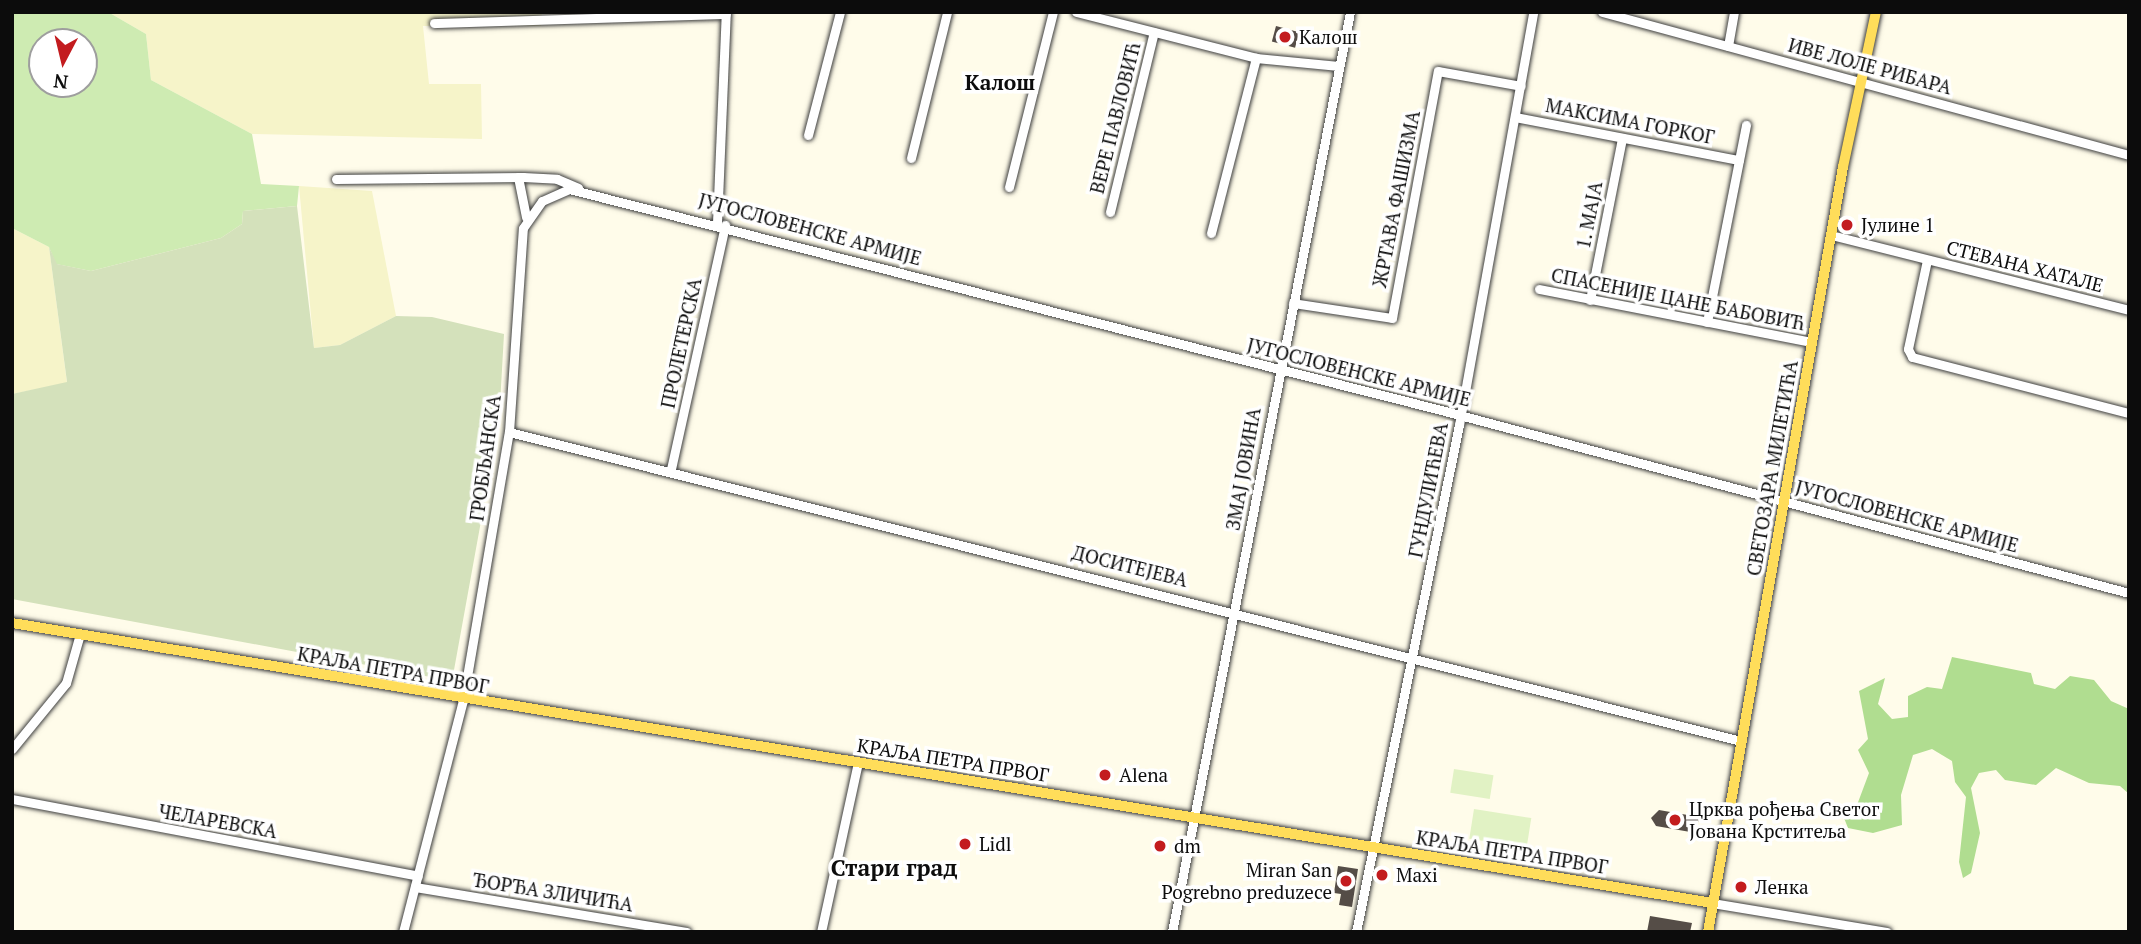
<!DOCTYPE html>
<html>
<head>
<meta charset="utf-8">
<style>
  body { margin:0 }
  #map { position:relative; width:2141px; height:944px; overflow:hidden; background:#fffcea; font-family:"PT Serif",serif }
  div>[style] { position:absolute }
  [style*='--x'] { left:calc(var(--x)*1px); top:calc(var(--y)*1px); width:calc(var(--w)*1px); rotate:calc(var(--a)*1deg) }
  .farmland>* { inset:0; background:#f6f4c9 }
  .green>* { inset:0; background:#ceebb2 }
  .forest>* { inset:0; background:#b0dd90 }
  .cemetery>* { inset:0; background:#d4e1bb }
  .pitch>* { inset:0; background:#e1f2c4; transform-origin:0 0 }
  .building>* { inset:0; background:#554d47; transform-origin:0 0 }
  .roads { filter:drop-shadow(0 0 2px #3f3f3f) drop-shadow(0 0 2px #3f3f3f) }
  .minor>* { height:9px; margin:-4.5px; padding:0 4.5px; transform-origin:4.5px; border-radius:4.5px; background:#fff }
  .major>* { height:10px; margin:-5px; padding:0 5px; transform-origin:5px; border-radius:5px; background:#ffdd5a }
  .dots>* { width:19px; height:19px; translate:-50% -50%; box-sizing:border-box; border:4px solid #fff; border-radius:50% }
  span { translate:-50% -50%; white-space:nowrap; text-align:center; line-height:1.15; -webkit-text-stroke:7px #fff; paint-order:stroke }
  .poi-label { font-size:19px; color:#0c0c0c }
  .left { translate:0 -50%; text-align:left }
  .right { translate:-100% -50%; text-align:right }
  .street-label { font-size:19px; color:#0c0c0c }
  .neighbourhood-label { font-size:21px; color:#0c0c0c; font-weight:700 }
  .quarter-label { font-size:23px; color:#0c0c0c; font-weight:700 }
  .frame { position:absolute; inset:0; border:14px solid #0c0c0c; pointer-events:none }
  .north { position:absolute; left:28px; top:28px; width:70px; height:70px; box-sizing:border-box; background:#fff; border:2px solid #9e9e9e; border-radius:50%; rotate:187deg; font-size:19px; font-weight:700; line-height:28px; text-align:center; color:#0c0c0c }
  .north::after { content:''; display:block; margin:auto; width:24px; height:32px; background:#c31c1f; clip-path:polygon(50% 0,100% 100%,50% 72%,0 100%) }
</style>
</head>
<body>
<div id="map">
  <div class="farmland">
    <i style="clip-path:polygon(108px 12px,542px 12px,541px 26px,423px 26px,429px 84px,481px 84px,482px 139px,252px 134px,151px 80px,146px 34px)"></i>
    <i style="clip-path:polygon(299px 186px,372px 191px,396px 316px,340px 345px,314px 348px)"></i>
    <i style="clip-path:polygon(12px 228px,49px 247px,67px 383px,12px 394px)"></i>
  </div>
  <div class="green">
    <i style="clip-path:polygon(evenodd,12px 12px,108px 12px,146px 34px,151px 80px,252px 134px,261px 184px,299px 186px,297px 206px,243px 211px,242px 224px,221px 238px,91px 271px,56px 264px,49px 247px,12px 228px,12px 12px,42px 42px,84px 42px,84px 84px,42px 84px,42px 42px)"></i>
  </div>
  <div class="forest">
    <i style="clip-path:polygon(1952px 657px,2031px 673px,2034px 684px,2055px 689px,2070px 676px,2094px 680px,2111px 701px,2129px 709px,2129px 794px,2120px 786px,2089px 783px,2056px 768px,2036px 785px,2005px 780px,1996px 770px,1979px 773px,1971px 788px,1980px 833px,1971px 873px,1963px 878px,1959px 862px,1966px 797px,1955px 782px,1952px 761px,1932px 749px,1913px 755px,1901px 795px,1902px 825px,1873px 833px,1848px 828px,1842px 813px,1854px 813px,1869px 773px,1858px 750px,1868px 739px,1859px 691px,1885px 678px,1878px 704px,1892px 719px,1908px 717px,1908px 696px,1927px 687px,1942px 689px)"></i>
  </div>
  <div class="cemetery">
    <i style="clip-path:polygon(297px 206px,314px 348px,340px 345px,396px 316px,432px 317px,504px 334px,499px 422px,452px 681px,12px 599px,12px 394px,67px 382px,49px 247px,57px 264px,91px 271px,221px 238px,242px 224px,243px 211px)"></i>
  </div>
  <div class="pitch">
    <i style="left:1454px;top:769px;width:40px;height:24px;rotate:9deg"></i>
    <i style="left:1474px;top:809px;width:58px;height:30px;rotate:9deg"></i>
  </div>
  <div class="building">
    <i style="left:1276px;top:26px;width:24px;height:16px;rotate:15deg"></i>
    <i style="clip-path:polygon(1659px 810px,1699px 817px,1696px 833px,1656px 826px,1651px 818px)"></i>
    <i style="clip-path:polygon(1338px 866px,1358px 869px,1352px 907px,1339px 905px,1341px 894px,1334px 893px)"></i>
    <i style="clip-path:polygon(1650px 916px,1692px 923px,1690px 932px,1647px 932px)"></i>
  </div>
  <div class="roads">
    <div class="minor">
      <i style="--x:1076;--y:12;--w:186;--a:14.3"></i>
      <i style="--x:1256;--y:58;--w:83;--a:5.5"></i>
      <i style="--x:1602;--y:12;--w:546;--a:15.18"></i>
      <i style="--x:434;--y:23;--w:292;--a:-1.8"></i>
      <i style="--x:1728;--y:46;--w:35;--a:-80"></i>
      <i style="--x:1515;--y:117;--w:228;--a:10.9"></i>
      <i style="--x:808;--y:135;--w:127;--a:-75.4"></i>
      <i style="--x:911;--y:158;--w:150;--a:-76.1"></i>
      <i style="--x:518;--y:177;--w:41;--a:78.7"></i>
      <i style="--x:336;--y:179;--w:187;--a:-0.6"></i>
      <i style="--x:523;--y:177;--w:34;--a:3"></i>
      <i style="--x:557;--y:179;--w:23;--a:23"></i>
      <i style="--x:1009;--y:187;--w:180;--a:-75.9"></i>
      <i style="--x:1110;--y:212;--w:185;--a:-76.3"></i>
      <i style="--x:717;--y:223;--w:211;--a:-87.6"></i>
      <i style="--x:1211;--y:233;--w:181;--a:-75.6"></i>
      <i style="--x:1831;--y:235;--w:307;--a:14.1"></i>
      <i style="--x:1927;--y:260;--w:91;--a:102.1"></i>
      <i style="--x:1908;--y:349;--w:9;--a:63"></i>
      <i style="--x:1912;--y:357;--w:224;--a:14.5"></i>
      <i style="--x:1539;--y:289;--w:277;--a:11"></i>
      <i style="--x:1590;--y:300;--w:165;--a:-78.8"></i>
      <i style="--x:1293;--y:303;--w:100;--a:8.6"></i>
      <i style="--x:1392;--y:318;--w:251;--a:-79.5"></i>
      <i style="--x:1438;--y:71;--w:84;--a:10.2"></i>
      <i style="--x:1707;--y:322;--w:201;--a:-78.8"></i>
      <i style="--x:509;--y:432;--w:1270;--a:14.08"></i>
      <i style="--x:671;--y:469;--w:250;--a:-77.5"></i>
      <i style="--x:12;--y:749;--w:85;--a:-50.7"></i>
      <i style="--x:66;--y:683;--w:51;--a:-74.1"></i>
      <i style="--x:12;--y:799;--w:413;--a:10.7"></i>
      <i style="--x:415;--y:887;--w:275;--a:9.4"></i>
      <i style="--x:1712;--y:903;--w:177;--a:9.4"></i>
      <i style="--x:403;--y:932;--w:240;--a:-75.5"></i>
      <i style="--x:463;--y:700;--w:272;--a:-80.3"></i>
      <i style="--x:509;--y:432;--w:204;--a:-86.1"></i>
      <i style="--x:523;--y:228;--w:33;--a:-55"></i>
      <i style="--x:542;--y:201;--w:30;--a:-24"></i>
      <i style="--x:569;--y:189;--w:895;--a:14.22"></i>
      <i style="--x:1437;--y:409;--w:716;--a:14.89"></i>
      <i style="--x:821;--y:932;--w:173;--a:-77.7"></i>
      <i style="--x:1172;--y:932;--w:937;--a:-79.05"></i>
      <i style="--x:1356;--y:932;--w:517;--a:-78.52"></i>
      <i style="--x:1459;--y:425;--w:420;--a:-79.8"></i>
    </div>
    <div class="major">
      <i style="--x:12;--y:623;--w:1723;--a:9.35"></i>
      <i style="--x:1708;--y:932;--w:777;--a:-79.99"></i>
      <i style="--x:1843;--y:167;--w:158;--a:-78"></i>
    </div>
  </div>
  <div class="dots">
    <i style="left:1285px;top:37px;background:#c31c1f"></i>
    <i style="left:1847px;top:225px;background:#c31c1f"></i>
    <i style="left:1105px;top:775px;background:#c31c1f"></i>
    <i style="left:1675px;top:820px;background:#c31c1f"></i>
    <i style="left:965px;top:844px;background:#c31c1f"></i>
    <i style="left:1160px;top:846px;background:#c31c1f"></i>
    <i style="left:1382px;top:875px;background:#c31c1f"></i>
    <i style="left:1346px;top:881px;background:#c31c1f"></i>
    <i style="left:1741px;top:887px;background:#c31c1f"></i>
  </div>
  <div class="poi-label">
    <span class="left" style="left:1299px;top:37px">Калош</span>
    <span class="left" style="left:1861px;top:225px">Јулине 1</span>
    <span class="left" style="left:1119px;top:775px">Alena</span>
    <span class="left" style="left:1689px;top:820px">Црква рођења Светог<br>Јована Крститеља</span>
    <span class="left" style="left:979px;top:844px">Lidl</span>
    <span class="left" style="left:1174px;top:846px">dm</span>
    <span class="right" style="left:1332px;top:881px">Miran San<br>Pogrebno preduzece</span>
    <span class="left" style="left:1396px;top:875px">Maxi</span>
    <span class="left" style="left:1755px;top:887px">Ленка</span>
  </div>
  <div class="street-label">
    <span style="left:1870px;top:66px;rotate:15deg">ИВЕ ЛОЛЕ РИБАРА</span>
    <span style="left:1115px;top:118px;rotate:-76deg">ВЕРЕ ПАВЛОВИЋ</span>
    <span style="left:1630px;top:121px;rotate:11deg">МАКСИМА ГОРКОГ</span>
    <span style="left:1396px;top:199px;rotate:-79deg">ЖРТАВА ФАШИЗМА</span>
    <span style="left:1589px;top:215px;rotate:-79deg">1. МАЈА</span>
    <span style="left:810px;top:229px;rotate:15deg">ЈУГОСЛОВЕНСКЕ АРМИЈЕ</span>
    <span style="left:2025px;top:266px;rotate:14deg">СТЕВАНА ХАТАЛЕ</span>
    <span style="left:1678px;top:299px;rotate:11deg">СПАСЕНИЈЕ ЦАНЕ БАБОВИЋ</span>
    <span style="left:681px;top:343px;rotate:-78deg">ПРОЛЕТЕРСКА</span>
    <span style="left:1359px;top:372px;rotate:14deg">ЈУГОСЛОВЕНСКЕ АРМИЈЕ</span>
    <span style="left:485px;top:458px;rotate:-82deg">ГРОБЉАНСКА</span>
    <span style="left:1772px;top:468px;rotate:-80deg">СВЕТОЗАРА МИЛЕТИЋА</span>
    <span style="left:1243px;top:469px;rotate:-80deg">ЗМАЈ ЈОВИНА</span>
    <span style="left:1428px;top:490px;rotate:-79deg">ГУНДУЛИЋЕВА</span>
    <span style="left:1907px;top:516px;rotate:15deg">ЈУГОСЛОВЕНСКЕ АРМИЈЕ</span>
    <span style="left:1130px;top:566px;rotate:14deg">ДОСИТЕЈЕВА</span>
    <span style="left:393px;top:670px;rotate:10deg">КРАЉА ПЕТРА ПРВОГ</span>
    <span style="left:953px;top:760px;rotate:9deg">КРАЉА ПЕТРА ПРВОГ</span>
    <span style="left:218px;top:821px;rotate:10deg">ЧЕЛАРЕВСКА</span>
    <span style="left:1512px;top:852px;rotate:9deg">КРАЉА ПЕТРА ПРВОГ</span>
    <span style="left:553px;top:892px;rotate:9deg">ЂОРЂА ЗЛИЧИЋА</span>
  </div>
  <div class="neighbourhood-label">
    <span style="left:1000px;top:82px">Калош</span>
  </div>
  <div class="quarter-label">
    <span style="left:894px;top:868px">Стари град</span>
  </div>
  <div class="frame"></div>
  <div class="north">N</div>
</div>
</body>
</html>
